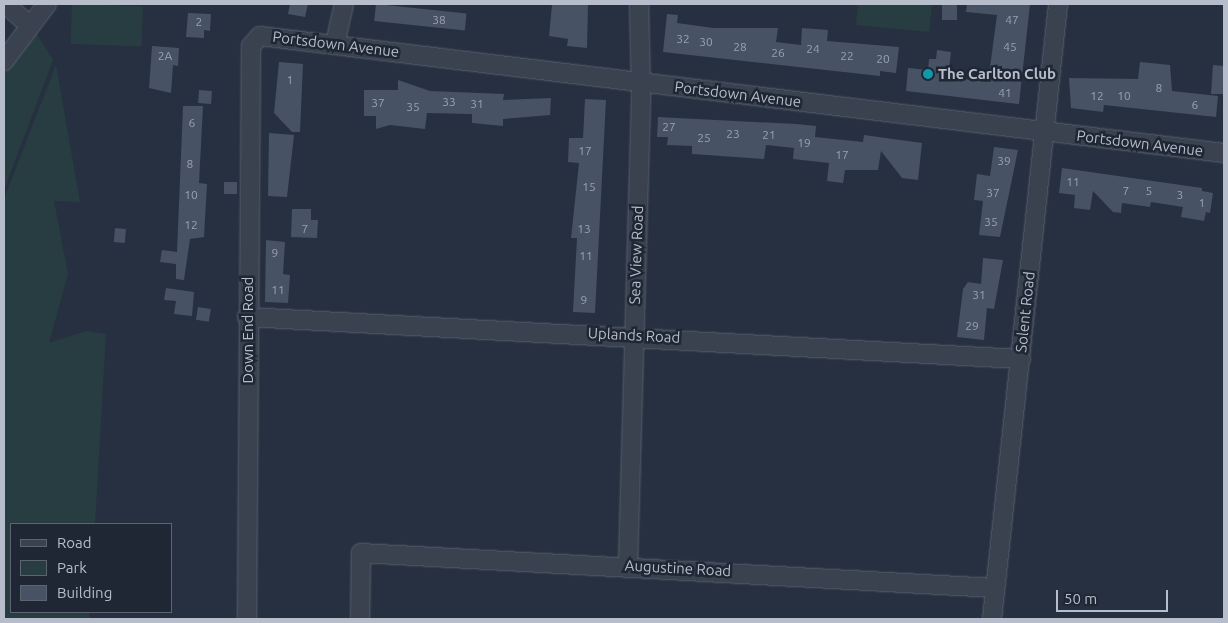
<!DOCTYPE html>
<html>
<head>
<meta charset="utf-8">
<style>
  body { margin:0 }
  #map { position:relative; width:1228px; height:623px; overflow:hidden; background:#263040; font-family:Ubuntu,sans-serif }
  div>[style] { position:absolute }
  [style*='--x'] { left:calc(var(--x)*1px); top:calc(var(--y)*1px); width:calc(var(--w)*1px); rotate:calc(var(--a)*1deg) }
  .green>* { inset:0; background:#283d41; transform-origin:0 0 }
  .building>* { inset:0; background:#475264; transform-origin:0 0 }
  .roads { filter:drop-shadow(0 0 1px #58606d) drop-shadow(0 0 1px #58606d) }
  .minor>* { height:18px; margin:-9px; padding:0 9px; transform-origin:9px; border-radius:9px; background:#3a4250 }
  .dots>* { width:14px; height:14px; translate:-50% -50%; box-sizing:border-box; border:2px solid #1f2735; border-radius:50% }
  span { translate:-50% -50%; white-space:nowrap; text-align:center; line-height:1.15; -webkit-text-stroke:5px #1f2735; paint-order:stroke }
  .number-label { font-size:12px; color:#9ba2b0 }
  .number-label span { -webkit-text-stroke-width:0 }
  .street-label { font-size:15px; color:#b7bdca }
  .poi-label { font-size:15px; color:#b7bdca; font-weight:700 }
  .left { translate:0 -50%; text-align:left }
  .frame { position:absolute; inset:0; border:5px solid #b7bdca; pointer-events:none }
  .legend { position:absolute; left:10px; top:523px; width:162px; height:90px; box-sizing:border-box; background:#1f2735; border:1px solid #5c6371; margin:0; padding:6px 9px; list-style:none; font-size:15px; color:#b7bdca }
  .legend li { display:flex; align-items:center; gap:10px; height:25px }
  .legend b { width:25px; border:1px solid #5c6371 }
  .scale { position:absolute; left:1056px; top:590px; width:112px; height:22px; box-sizing:border-box; border:2px solid #b7bdca; border-top:0; padding-left:6px; font-size:15px; line-height:18px; white-space:nowrap; color:#b7bdca; -webkit-text-stroke:4px #1f2735; paint-order:stroke }
</style>
</head>
<body>
<div id="map">
  <div class="green">
    <i style="left:72px;top:4px;width:71px;height:40px;rotate:2deg"></i>
    <i style="clip-path:polygon(858px 4px,932px 4px,929px 32px,856px 25px)"></i>
    <i style="clip-path:polygon(34px 30px,53px 60px,4px 190px,4px 74px)"></i>
    <i style="clip-path:polygon(56px 65px,80px 202px,54px 201px,68px 274px,49px 343px,86px 331px,106px 334px,95px 524px,11px 524px,11px 612px,89px 612px,89px 619px,4px 619px,4px 199px)"></i>
  </div>
  <div class="building">
    <i style="clip-path:polygon(290px 4px,308px 4px,305px 17px,288px 14px)"></i>
    <i style="left:376px;top:4px;width:91px;height:17px;rotate:6deg"></i>
    <i style="clip-path:polygon(588px 4px,587px 48px,567px 46px,568px 39px,549px 36px,552px 5px)"></i>
    <i style="left:942px;top:4px;width:15px;height:16px"></i>
    <i style="clip-path:polygon(967px 4px,1030px 4px,1019px 104px,906px 91px,908px 68px,928px 70px,929px 59px,936px 59px,937px 50px,951px 52px,948px 77px,988px 82px,997px 15px,966px 12px)"></i>
    <i style="clip-path:polygon(188px 13px,211px 14px,210px 31px,204px 30px,204px 38px,186px 37px)"></i>
    <i style="clip-path:polygon(667px 14px,678px 15px,677px 23px,713px 28px,778px 28px,776px 42px,801px 45px,802px 28px,828px 30px,827px 41px,899px 47px,896px 73px,880px 71px,880px 76px,663px 52px)"></i>
    <i style="clip-path:polygon(152px 46px,179px 48px,178px 66px,173px 65px,171px 93px,149px 88px)"></i>
    <i style="clip-path:polygon(279px 62px,303px 64px,300px 132px,292px 132px,274px 113px)"></i>
    <i style="clip-path:polygon(1140px 62px,1170px 65px,1172px 91px,1218px 96px,1216px 117px,1104px 105px,1103px 112px,1071px 108px,1069px 78px,1138px 79px)"></i>
    <i style="clip-path:polygon(1213px 65px,1224px 66px,1224px 94px,1211px 94px)"></i>
    <i style="clip-path:polygon(398px 80px,430px 91px,504px 94px,503px 100px,551px 98px,550px 115px,503px 119px,503px 126px,472px 123px,472px 114px,427px 113px,425px 129px,390px 125px,376px 129px,376px 116px,364px 116px,364px 90px,398px 90px)"></i>
    <i style="left:199px;top:90px;width:13px;height:13px;rotate:4deg"></i>
    <i style="clip-path:polygon(585px 99px,606px 100px,595px 313px,573px 312px,577px 238px,571px 238px,579px 163px,568px 162px,569px 138px,583px 138px)"></i>
    <i style="clip-path:polygon(183px 106px,203px 106px,199px 183px,207px 184px,204px 237px,190px 239px,184px 280px,176px 279px,176px 264px,160px 262px,162px 250px,177px 252px)"></i>
    <i style="clip-path:polygon(658px 117px,796px 124px,816px 126px,815px 137px,863px 142px,864px 135px,922px 143px,918px 180px,902px 178px,881px 151px,878px 170px,845px 170px,843px 183px,827px 181px,829px 163px,793px 159px,794px 148px,766px 145px,764px 159px,692px 154px,692px 146px,667px 145px,668px 137px,657px 137px)"></i>
    <i style="clip-path:polygon(269px 133px,294px 135px,287px 197px,268px 196px)"></i>
    <i style="clip-path:polygon(994px 147px,1018px 150px,1000px 237px,979px 235px,983px 201px,974px 200px,977px 174px,990px 176px)"></i>
    <i style="clip-path:polygon(1062px 168px,1202px 188px,1202px 191px,1213px 193px,1210px 213px,1206px 212px,1204px 221px,1181px 217px,1183px 207px,1151px 202px,1150px 207px,1122px 203px,1121px 213px,1113px 212px,1093px 191px,1090px 210px,1074px 208px,1075px 195px,1059px 193px)"></i>
    <i style="left:224px;top:182px;width:13px;height:12px"></i>
    <i style="clip-path:polygon(292px 209px,311px 209px,311px 220px,318px 220px,317px 238px,291px 237px)"></i>
    <i style="left:115px;top:228px;width:11px;height:14px;rotate:5deg"></i>
    <i style="clip-path:polygon(266px 240px,285px 242px,283px 274px,290px 275px,288px 303px,265px 302px)"></i>
    <i style="clip-path:polygon(983px 258px,1003px 260px,994px 309px,987px 308px,984px 340px,957px 337px,963px 289px,968px 282px,981px 284px)"></i>
    <i style="clip-path:polygon(166px 288px,194px 292px,192px 316px,174px 314px,176px 301px,164px 300px)"></i>
    <i style="left:198px;top:307px;width:13px;height:13px;rotate:9deg"></i>
  </div>
  <div class="roads">
    <div class="minor">
      <i style="--x:5;--y:4;--w:33;--a:41"></i>
      <i style="--x:335;--y:44;--w:41;--a:-77.3"></i>
      <i style="--x:4;--y:61;--w:71;--a:-53"></i>
      <i style="--x:247;--y:317;--w:775;--a:3.11"></i>
      <i style="--x:628;--y:565;--w:475;--a:-88.4"></i>
      <i style="--x:641;--y:90;--w:86;--a:-91.3"></i>
      <i style="--x:247;--y:619;--w:573;--a:-89.6"></i>
      <i style="--x:251;--y:46;--w:13;--a:-48"></i>
      <i style="--x:260;--y:36;--w:971;--a:6.92"></i>
      <i style="--x:360;--y:619;--w:66;--a:-89.1"></i>
      <i style="--x:361;--y:553;--w:635;--a:3.16"></i>
      <i style="--x:992;--y:619;--w:619;--a:-83.87"></i>
    </div>
  </div>
  <div class="dots">
    <i style="left:928px;top:74px;background:#0f9aa8"></i>
  </div>
  <div class="number-label">
    <span style="left:439px;top:20px">38</span>
    <span style="left:1012px;top:20px">47</span>
    <span style="left:199px;top:22px">2</span>
    <span style="left:683px;top:39px">32</span>
    <span style="left:706px;top:42px">30</span>
    <span style="left:740px;top:47px">28</span>
    <span style="left:1010px;top:47px">45</span>
    <span style="left:813px;top:49px">24</span>
    <span style="left:778px;top:53px">26</span>
    <span style="left:165px;top:56px">2A</span>
    <span style="left:847px;top:56px">22</span>
    <span style="left:883px;top:59px">20</span>
    <span style="left:290px;top:80px">1</span>
    <span style="left:1159px;top:88px">8</span>
    <span style="left:1005px;top:93px">41</span>
    <span style="left:1097px;top:96px">12</span>
    <span style="left:1124px;top:96px">10</span>
    <span style="left:449px;top:102px">33</span>
    <span style="left:378px;top:103px">37</span>
    <span style="left:477px;top:104px">31</span>
    <span style="left:1195px;top:105px">6</span>
    <span style="left:413px;top:107px">35</span>
    <span style="left:192px;top:123px">6</span>
    <span style="left:669px;top:127px">27</span>
    <span style="left:733px;top:134px">23</span>
    <span style="left:769px;top:135px">21</span>
    <span style="left:704px;top:138px">25</span>
    <span style="left:804px;top:143px">19</span>
    <span style="left:585px;top:151px">17</span>
    <span style="left:842px;top:155px">17</span>
    <span style="left:1004px;top:161px">39</span>
    <span style="left:190px;top:164px">8</span>
    <span style="left:1073px;top:182px">11</span>
    <span style="left:589px;top:187px">15</span>
    <span style="left:1126px;top:191px">7</span>
    <span style="left:1149px;top:191px">5</span>
    <span style="left:993px;top:193px">37</span>
    <span style="left:191px;top:195px">10</span>
    <span style="left:1180px;top:195px">3</span>
    <span style="left:1202px;top:203px">1</span>
    <span style="left:991px;top:222px">35</span>
    <span style="left:191px;top:225px">12</span>
    <span style="left:305px;top:229px">7</span>
    <span style="left:584px;top:229px">13</span>
    <span style="left:275px;top:253px">9</span>
    <span style="left:586px;top:256px">11</span>
    <span style="left:278px;top:290px">11</span>
    <span style="left:979px;top:295px">31</span>
    <span style="left:584px;top:300px">9</span>
    <span style="left:972px;top:326px">29</span>
  </div>
  <div class="street-label">
    <span style="left:336px;top:44px;rotate:7deg">Portsdown Avenue</span>
    <span style="left:738px;top:94px;rotate:7deg">Portsdown Avenue</span>
    <span style="left:1140px;top:143px;rotate:7deg">Portsdown Avenue</span>
    <span style="left:636px;top:255px;rotate:-88deg">Sea View Road</span>
    <span style="left:1025px;top:312px;rotate:-84deg">Solent Road</span>
    <span style="left:248px;top:330px;rotate:-90deg">Down End Road</span>
    <span style="left:634px;top:335px;rotate:3deg">Uplands Road</span>
    <span style="left:678px;top:568px;rotate:3deg">Augustine Road</span>
  </div>
  <div class="poi-label">
    <span class="left" style="left:938px;top:74px">The Carlton Club</span>
  </div>
  <div class="frame"></div>
  <ul class="legend">
  <li><b style="height:6px;background:#3a4250"></b>Road</li>
  <li><b style="height:14px;background:#283d41"></b>Park</li>
  <li><b style="height:14px;background:#475264"></b>Building</li>
  </ul>
  <div class="scale">50 m</div>
</div>
</body>
</html>
